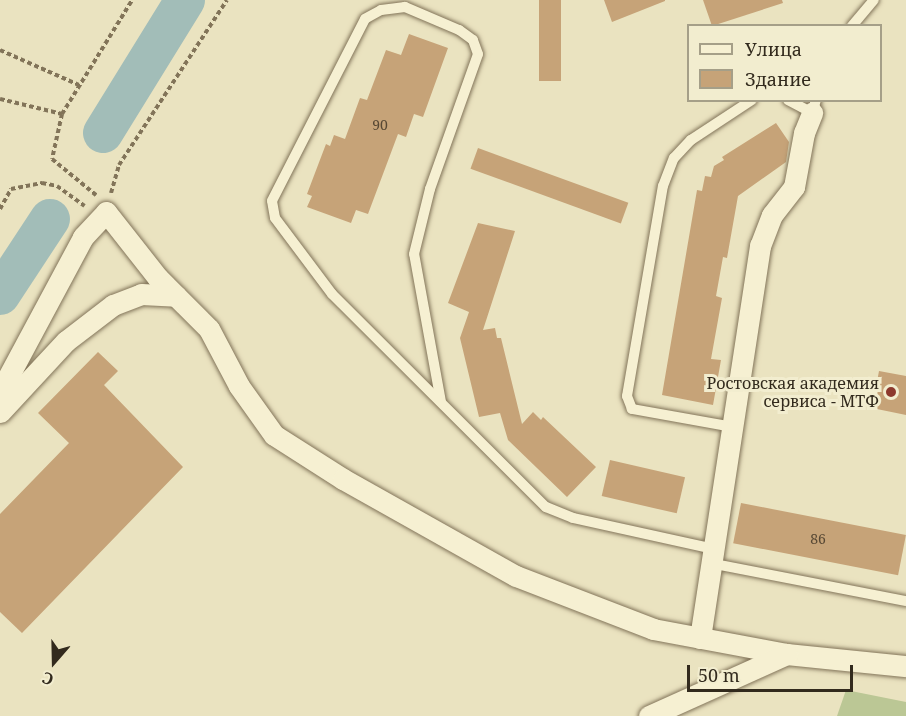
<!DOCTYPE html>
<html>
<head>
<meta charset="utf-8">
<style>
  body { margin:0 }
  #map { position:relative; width:906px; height:716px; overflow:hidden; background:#eae3c0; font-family:"Noto Serif",serif }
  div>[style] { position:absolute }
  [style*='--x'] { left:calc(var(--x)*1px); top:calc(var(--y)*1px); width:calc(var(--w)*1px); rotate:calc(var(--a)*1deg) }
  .green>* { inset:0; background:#bbc795 }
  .river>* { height:40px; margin:-20px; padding:0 20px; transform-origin:20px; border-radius:20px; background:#a2bdb8 }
  .building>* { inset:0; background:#c6a378; transform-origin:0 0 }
  .path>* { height:4px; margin-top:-2px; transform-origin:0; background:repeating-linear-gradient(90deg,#827459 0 4.5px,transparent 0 7.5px) }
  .roads { filter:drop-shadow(0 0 2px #827459) drop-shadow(0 0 2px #827459) }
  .service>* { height:10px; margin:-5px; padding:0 5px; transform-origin:5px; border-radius:5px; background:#f6f0d2 }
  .minor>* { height:21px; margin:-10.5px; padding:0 10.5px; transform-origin:10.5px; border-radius:10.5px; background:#f6f0d2 }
  .dots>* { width:16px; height:16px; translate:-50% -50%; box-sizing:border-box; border:3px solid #f2edcf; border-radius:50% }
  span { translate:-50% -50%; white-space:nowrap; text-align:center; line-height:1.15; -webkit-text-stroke:6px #f2edcf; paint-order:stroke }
  .number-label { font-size:14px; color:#574834 }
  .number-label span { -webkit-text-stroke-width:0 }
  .poi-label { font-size:16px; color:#322a1d }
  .right { translate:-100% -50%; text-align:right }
  .legend { position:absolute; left:687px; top:24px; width:195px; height:78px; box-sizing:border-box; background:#f2edcf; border:2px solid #a59f88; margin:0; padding:8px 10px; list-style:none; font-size:18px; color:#322a1d }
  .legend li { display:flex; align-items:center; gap:12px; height:30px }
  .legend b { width:30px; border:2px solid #a59f88 }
  .north { position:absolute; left:24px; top:632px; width:60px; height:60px; -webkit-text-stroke:4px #f2edcf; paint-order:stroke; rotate:200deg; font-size:16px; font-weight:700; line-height:24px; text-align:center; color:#322a1d }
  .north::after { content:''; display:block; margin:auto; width:21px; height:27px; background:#322a1d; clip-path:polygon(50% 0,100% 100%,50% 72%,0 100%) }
  .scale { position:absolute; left:687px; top:665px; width:166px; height:27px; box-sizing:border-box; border:3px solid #322a1d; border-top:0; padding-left:8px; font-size:18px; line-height:21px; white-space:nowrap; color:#322a1d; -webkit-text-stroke:4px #f2edcf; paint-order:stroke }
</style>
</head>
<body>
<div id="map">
  <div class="green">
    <i style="clip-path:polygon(846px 690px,906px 702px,906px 716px,837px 716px)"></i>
  </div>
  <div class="river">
    <i style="--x:103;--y:133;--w:156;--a:-58.3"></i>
    <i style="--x:0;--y:295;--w:91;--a:-56.7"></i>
  </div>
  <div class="building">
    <i style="left:539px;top:0;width:22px;height:81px"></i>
    <i style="clip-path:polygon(604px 0,665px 0,665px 1px,612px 22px)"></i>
    <i style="clip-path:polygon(703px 0,782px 0,783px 3px,712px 26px)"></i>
    <i style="clip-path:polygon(409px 34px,448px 48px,423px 117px,414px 114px,406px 137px,398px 134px,368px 214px,356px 210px,351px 223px,307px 207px,312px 196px,307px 194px,326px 144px,330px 146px,334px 135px,345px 139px,360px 98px,367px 100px,386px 50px,401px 55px)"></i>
    <i style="clip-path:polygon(776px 123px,789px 142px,786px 162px,738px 196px,727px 258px,723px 257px,716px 296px,722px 298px,711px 359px,721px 360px,713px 405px,662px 395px,697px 190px,702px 191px,705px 176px,711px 177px,714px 166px,724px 160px,722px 157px)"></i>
    <i style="left:478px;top:148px;width:160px;height:22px;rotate:20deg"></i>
    <i style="clip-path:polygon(478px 223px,515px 231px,483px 330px,495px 328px,497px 338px,501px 338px,522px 424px,533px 412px,541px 420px,543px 417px,596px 467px,567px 497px,508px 440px,500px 413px,479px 417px,460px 338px,469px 312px,448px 303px)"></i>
    <i style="clip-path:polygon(98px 352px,118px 371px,104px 385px,183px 467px,22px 633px,0 612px,0 514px,69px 443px,38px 413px)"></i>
    <i style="clip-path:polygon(879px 371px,906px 376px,906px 415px,872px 408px)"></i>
    <i style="left:610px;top:460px;width:77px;height:37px;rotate:13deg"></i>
    <i style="left:741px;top:503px;width:168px;height:41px;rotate:11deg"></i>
  </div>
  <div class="path">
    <i style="--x:0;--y:50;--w:86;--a:23.9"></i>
    <i style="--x:0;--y:99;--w:64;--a:13.6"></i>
    <i style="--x:62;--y:114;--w:46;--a:102.5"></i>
    <i style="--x:52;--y:159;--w:57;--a:39.3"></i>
    <i style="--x:62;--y:114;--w:134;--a:-58.4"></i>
    <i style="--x:111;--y:193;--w:29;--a:-74"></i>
    <i style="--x:119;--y:165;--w:197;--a:-56.8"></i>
    <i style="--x:0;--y:209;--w:23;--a:-61"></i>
    <i style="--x:11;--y:189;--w:32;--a:-11"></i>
    <i style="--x:42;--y:183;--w:15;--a:11"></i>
    <i style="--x:57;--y:186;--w:34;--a:36"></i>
  </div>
  <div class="roads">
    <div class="service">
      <i style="--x:852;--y:26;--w:34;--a:-50"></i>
      <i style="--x:788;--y:100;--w:27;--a:28"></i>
      <i style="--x:812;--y:113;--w:14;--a:-73"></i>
      <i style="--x:441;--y:402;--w:150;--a:-100.3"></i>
      <i style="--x:414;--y:254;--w:67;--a:-76.2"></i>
      <i style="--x:430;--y:189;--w:143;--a:-70.4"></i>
      <i style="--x:478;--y:54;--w:15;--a:-110"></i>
      <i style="--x:473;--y:40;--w:17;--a:-144"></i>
      <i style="--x:459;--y:30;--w:59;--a:-156.9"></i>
      <i style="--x:405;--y:7;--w:24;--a:173"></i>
      <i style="--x:381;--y:10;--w:18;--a:151"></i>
      <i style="--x:365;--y:19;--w:204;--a:117.1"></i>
      <i style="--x:272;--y:201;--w:17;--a:80"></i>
      <i style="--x:275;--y:218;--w:95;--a:53.1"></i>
      <i style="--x:332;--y:294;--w:302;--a:44.9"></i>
      <i style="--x:546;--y:507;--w:29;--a:22"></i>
      <i style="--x:573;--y:518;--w:144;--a:12.4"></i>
      <i style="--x:733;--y:427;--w:103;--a:-169.9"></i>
      <i style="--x:632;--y:409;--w:14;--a:-111"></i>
      <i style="--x:627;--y:396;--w:213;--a:-80.3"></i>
      <i style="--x:663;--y:186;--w:30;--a:-69"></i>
      <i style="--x:674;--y:158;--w:25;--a:-47"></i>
      <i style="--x:691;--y:140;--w:73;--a:-33.3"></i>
      <i style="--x:710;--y:563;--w:200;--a:11"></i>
    </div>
    <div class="minor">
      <i style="--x:0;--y:392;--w:176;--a:-61.8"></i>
      <i style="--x:83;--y:237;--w:34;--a:-47"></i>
      <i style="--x:106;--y:212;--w:84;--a:51.8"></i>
      <i style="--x:158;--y:278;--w:72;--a:45"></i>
      <i style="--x:209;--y:329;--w:64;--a:62.2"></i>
      <i style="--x:239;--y:386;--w:60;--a:54.5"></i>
      <i style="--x:274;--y:435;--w:82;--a:32.5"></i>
      <i style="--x:343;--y:479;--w:198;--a:29.3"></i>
      <i style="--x:516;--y:576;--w:147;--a:21.1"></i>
      <i style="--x:653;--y:629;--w:136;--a:10.6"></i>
      <i style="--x:787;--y:654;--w:120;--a:5.8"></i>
      <i style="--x:0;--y:412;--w:97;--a:-47.1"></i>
      <i style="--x:66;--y:341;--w:59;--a:-37.5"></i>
      <i style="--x:113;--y:305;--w:30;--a:-21"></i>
      <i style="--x:141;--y:294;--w:35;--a:3"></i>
      <i style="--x:700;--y:638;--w:397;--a:-81.3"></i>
      <i style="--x:760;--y:246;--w:33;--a:-69"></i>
      <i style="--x:772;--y:215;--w:36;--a:-52"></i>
      <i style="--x:794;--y:187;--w:55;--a:-79.5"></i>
      <i style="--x:804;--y:133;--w:22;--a:-68"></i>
      <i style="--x:649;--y:716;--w:151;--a:-24.2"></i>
    </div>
  </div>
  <div class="dots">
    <i style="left:891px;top:392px;background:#8d392d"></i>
  </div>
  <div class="number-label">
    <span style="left:380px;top:125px">90</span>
    <span style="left:818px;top:539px">86</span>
  </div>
  <div class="poi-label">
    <span class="right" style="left:879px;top:392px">Ростовская академия<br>сервиса - МТФ</span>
  </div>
  <ul class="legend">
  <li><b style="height:8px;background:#f6f0d2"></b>Улица</li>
  <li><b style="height:16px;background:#c6a378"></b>Здание</li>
  </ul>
  <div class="north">С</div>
  <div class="scale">50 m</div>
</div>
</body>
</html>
